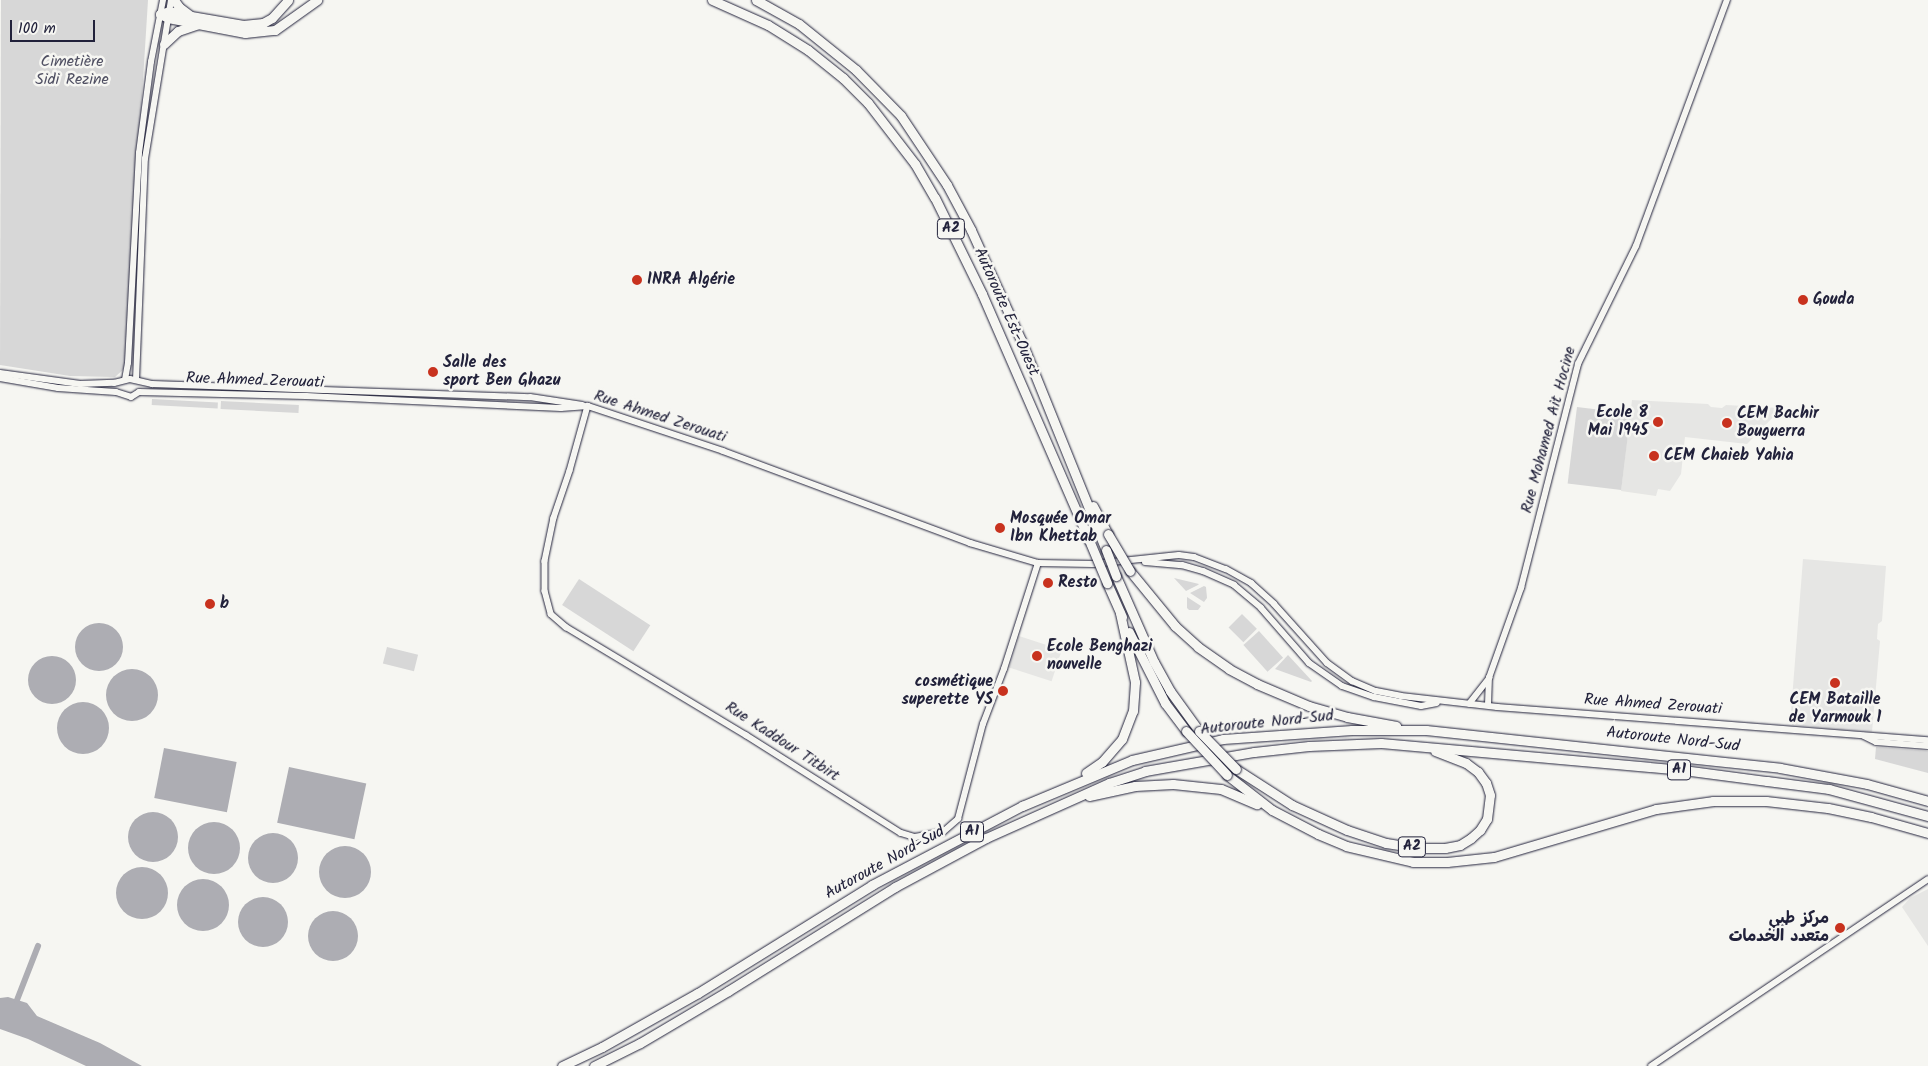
<!DOCTYPE html>
<html>
<head>
<meta charset="utf-8">
<style>
  body { margin:0 }
  #map { position:relative; width:1928px; height:1066px; overflow:hidden; background:#f6f6f2; font-family:Kalam,"Playpen Sans Arabic",sans-serif }
  div>[style] { position:absolute }
  [style*='--x'] { left:calc(var(--x)*1px); top:calc(var(--y)*1px); width:calc(var(--w)*1px); rotate:calc(var(--a)*1deg) }
  .built>* { inset:0; background:#e6e6e4; transform-origin:0 0 }
  .green>* { inset:0; background:#d7d7d7; transform-origin:0 0 }
  .water>* { inset:0; background:#adadb3; transform-origin:0 0 }
  .round { border-radius:50% }
  .canal>* { height:6px; margin:-3px; padding:0 3px; transform-origin:3px; border-radius:3px; background:#adadb3 }
  .roads { filter:drop-shadow(0 0 1px #22223b) drop-shadow(0 0 1px #22223b) }
  .tertiary>* { height:5.5px; margin:-2.75px; padding:0 2.75px; transform-origin:2.75px; border-radius:2.75px; background:#f6f6f2 }
  .secondary>* { height:6px; margin:-3px; padding:0 3px; transform-origin:3px; border-radius:3px; background:#f6f6f2 }
  .motorway>* { height:9px; margin:-4.5px; padding:0 4.5px; transform-origin:4.5px; border-radius:4.5px; background:#f6f6f2 }
  .bridges { filter:drop-shadow(0 0 1px #22223b) drop-shadow(0 0 1px #22223b) }
  .motorway-bridge>* { height:9px; margin:-4.5px; padding:0 4.5px; transform-origin:4.5px; border-radius:4.5px; background:#f6f6f2 }
  .dots>* { width:14px; height:14px; translate:-50% -50%; box-sizing:border-box; border:2px solid #f6f6f2; border-radius:50% }
  span { translate:-50% -50%; white-space:nowrap; text-align:center; line-height:1.15; -webkit-text-stroke:5px #f6f6f2; paint-order:stroke }
  .shield-label span { padding:1px 4px; background:#f6f6f2; border:1px solid; border-radius:4px; -webkit-text-stroke-width:0 }
  .shield-label { font-size:15px; color:#22223b; font-weight:700 }
  .park-label { font-size:16px; color:#4f4f62 }
  .poi-label { font-size:16px; color:#22223b; font-weight:700 }
  .left { translate:0 -50%; text-align:left }
  .right { translate:-100% -50%; text-align:right }
  .street-label { font-size:16px; color:#22223b }
  .scale { position:absolute; left:10px; top:20px; width:85px; height:22px; box-sizing:border-box; border:2px solid #22223b; border-top:0; padding-left:6px; font-size:15px; line-height:18px; white-space:nowrap; color:#22223b; -webkit-text-stroke:4px #f6f6f2; paint-order:stroke }
</style>
</head>
<body>
<div id="map">
  <div class="built">
    <i style="clip-path:polygon(1632px 400px,1708px 404px,1711px 407px,1722px 408px,1726px 405px,1782px 408px,1747px 444px,1685px 437px,1681px 474px,1670px 491px,1658px 489px,1656px 496px,1621px 491px)"></i>
    <i style="clip-path:polygon(1803px 559px,1886px 566px,1882px 621px,1878px 624px,1877px 639px,1880px 641px,1872px 732px,1790px 725px)"></i>
    <i style="left:1019px;top:636px;width:45px;height:33px;rotate:18deg"></i>
    <i style="clip-path:polygon(1928px 889px,1928px 946px,1902px 907px,1910px 898px)"></i>
  </div>
  <div class="green">
    <i style="clip-path:polygon(1px 0,148px 0,125px 368px,115px 377px,70px 376px,0 365px)"></i>
    <i style="left:152px;top:399px;width:66px;height:6px;rotate:3deg"></i>
    <i style="left:221px;top:401px;width:78px;height:8px;rotate:3deg"></i>
    <i style="left:1577px;top:407px;width:54px;height:77px;rotate:7deg"></i>
    <i style="clip-path:polygon(1174px 578px,1199px 584px,1198px 585px,1186px 591px)"></i>
    <i style="left:579px;top:579px;width:85px;height:31px;rotate:33deg"></i>
    <i style="clip-path:polygon(1204px 586px,1206px 587px,1207px 598px,1204px 602px,1190px 593px)"></i>
    <i style="clip-path:polygon(1187px 597px,1201px 606px,1198px 610px,1189px 610px,1187px 608px)"></i>
    <i style="left:1242px;top:614px;width:21px;height:19px;rotate:45deg"></i>
    <i style="left:1259px;top:631px;width:36px;height:21px;rotate:48deg"></i>
    <i style="left:387px;top:647px;width:32px;height:17px;rotate:14deg"></i>
    <i style="clip-path:polygon(1288px 655px,1312px 681px,1311px 682px,1275px 669px)"></i>
    <i style="clip-path:polygon(1876px 747px,1928px 751px,1928px 773px,1875px 759px)"></i>
  </div>
  <div class="water">
    <i class="round" style="left:75px;top:623px;width:48px;height:48px"></i>
    <i class="round" style="left:28px;top:656px;width:48px;height:48px"></i>
    <i class="round" style="left:106px;top:669px;width:52px;height:52px"></i>
    <i class="round" style="left:57px;top:702px;width:52px;height:52px"></i>
    <i style="left:164px;top:748px;width:74px;height:51px;rotate:11deg"></i>
    <i style="left:289px;top:767px;width:79px;height:57px;rotate:12deg"></i>
    <i class="round" style="left:128px;top:812px;width:50px;height:50px"></i>
    <i class="round" style="left:188px;top:822px;width:52px;height:52px"></i>
    <i class="round" style="left:248px;top:833px;width:50px;height:50px"></i>
    <i class="round" style="left:319px;top:846px;width:52px;height:52px"></i>
    <i class="round" style="left:116px;top:867px;width:52px;height:52px"></i>
    <i class="round" style="left:177px;top:879px;width:52px;height:52px"></i>
    <i class="round" style="left:238px;top:897px;width:50px;height:50px"></i>
    <i class="round" style="left:308px;top:911px;width:50px;height:50px"></i>
    <i style="clip-path:polygon(8px 997px,27px 1003px,37px 1016px,100px 1043px,142px 1066px,86px 1066px,28px 1039px,0 1029px,0 998px)"></i>
  </div>
  <div class="canal">
    <i style="--x:17;--y:1000;--w:58;--a:-68.7"></i>
  </div>
  <div class="roads">
    <div class="tertiary">
      <i style="--x:125;--y:380;--w:17;--a:-80"></i>
      <i style="--x:128;--y:363;--w:210;--a:-87"></i>
      <i style="--x:139;--y:153;--w:92;--a:-82.5"></i>
      <i style="--x:151;--y:62;--w:63;--a:-79"></i>
      <i style="--x:136;--y:380;--w:221;--a:-87.7"></i>
      <i style="--x:145;--y:159;--w:161;--a:-80.7"></i>
      <i style="--x:588;--y:406;--w:67;--a:105.5"></i>
      <i style="--x:570;--y:471;--w:50;--a:108.8"></i>
      <i style="--x:554;--y:518;--w:44;--a:101.8"></i>
      <i style="--x:545;--y:561;--w:30;--a:90"></i>
      <i style="--x:545;--y:591;--w:24;--a:75"></i>
      <i style="--x:551;--y:614;--w:20;--a:41"></i>
      <i style="--x:566;--y:627;--w:210;--a:31"></i>
      <i style="--x:746;--y:735;--w:183;--a:32.3"></i>
      <i style="--x:901;--y:833;--w:15;--a:16"></i>
      <i style="--x:915;--y:837;--w:28;--a:-10"></i>
      <i style="--x:943;--y:832;--w:20;--a:-41"></i>
      <i style="--x:958;--y:819;--w:98;--a:-75.3"></i>
      <i style="--x:983;--y:724;--w:59;--a:-69.1"></i>
      <i style="--x:1004;--y:669;--w:111;--a:-72.2"></i>
      <i style="--x:1469;--y:704;--w:33;--a:-52"></i>
      <i style="--x:1489;--y:678;--w:96;--a:-70.4"></i>
      <i style="--x:1521;--y:588;--w:231;--a:-75.7"></i>
      <i style="--x:1578;--y:364;--w:131;--a:-63.8"></i>
      <i style="--x:1636;--y:246;--w:262;--a:-69.7"></i>
      <i style="--x:1488;--y:705;--w:27;--a:-88"></i>
    </div>
    <div class="secondary">
      <i style="--x:0;--y:373;--w:81;--a:7.8"></i>
      <i style="--x:80;--y:384;--w:34;--a:-2"></i>
      <i style="--x:114;--y:383;--w:16;--a:-14"></i>
      <i style="--x:130;--y:379;--w:23;--a:13"></i>
      <i style="--x:152;--y:384;--w:378;--a:2"></i>
      <i style="--x:530;--y:397;--w:53;--a:8.7"></i>
      <i style="--x:0;--y:378;--w:59;--a:9.8"></i>
      <i style="--x:58;--y:388;--w:58;--a:3.9"></i>
      <i style="--x:116;--y:392;--w:16;--a:18"></i>
      <i style="--x:131;--y:397;--w:9;--a:-32"></i>
      <i style="--x:139;--y:392;--w:167;--a:1.4"></i>
      <i style="--x:306;--y:396;--w:255;--a:2.7"></i>
      <i style="--x:561;--y:408;--w:27;--a:-4"></i>
      <i style="--x:588;--y:406;--w:142;--a:18.4"></i>
      <i style="--x:723;--y:451;--w:264;--a:20.4"></i>
      <i style="--x:970;--y:543;--w:71;--a:16.4"></i>
      <i style="--x:1038;--y:563;--w:55;--a:1"></i>
      <i style="--x:1093;--y:564;--w:86;--a:-6"></i>
      <i style="--x:1179;--y:555;--w:15;--a:8"></i>
      <i style="--x:1194;--y:557;--w:34;--a:21"></i>
      <i style="--x:1226;--y:569;--w:29;--a:29"></i>
      <i style="--x:1251;--y:583;--w:31;--a:42"></i>
      <i style="--x:1274;--y:604;--w:79;--a:48.1"></i>
      <i style="--x:1327;--y:663;--w:31;--a:36"></i>
      <i style="--x:1352;--y:681;--w:26;--a:23"></i>
      <i style="--x:1376;--y:691;--w:25;--a:11"></i>
      <i style="--x:1401;--y:696;--w:97;--a:6.5"></i>
      <i style="--x:1497;--y:707;--w:432;--a:4.4"></i>
      <i style="--x:1145;--y:562;--w:37;--a:5"></i>
      <i style="--x:1182;--y:565;--w:22;--a:16"></i>
      <i style="--x:1203;--y:571;--w:34;--a:24"></i>
      <i style="--x:1234;--y:585;--w:35;--a:40"></i>
      <i style="--x:1261;--y:608;--w:73;--a:48.9"></i>
      <i style="--x:1309;--y:663;--w:40;--a:34.9"></i>
      <i style="--x:1342;--y:686;--w:34;--a:19"></i>
      <i style="--x:1374;--y:697;--w:48;--a:10.8"></i>
      <i style="--x:1421;--y:706;--w:16;--a:-11"></i>
      <i style="--x:1864;--y:736;--w:13;--a:27"></i>
      <i style="--x:1876;--y:742;--w:52;--a:4.4"></i>
      <i style="--x:1651;--y:1066;--w:334;--a:-34"></i>
    </div>
    <div class="motorway">
      <i style="--x:174;--y:0;--w:9;--a:54"></i>
      <i style="--x:179;--y:7;--w:15;--a:37"></i>
      <i style="--x:191;--y:16;--w:53;--a:9.8"></i>
      <i style="--x:243;--y:25;--w:20;--a:-6"></i>
      <i style="--x:263;--y:23;--w:10;--a:-29"></i>
      <i style="--x:272;--y:18;--w:24;--a:-48"></i>
      <i style="--x:712;--y:0;--w:61;--a:24.1"></i>
      <i style="--x:768;--y:25;--w:47;--a:32"></i>
      <i style="--x:808;--y:50;--w:45;--a:38.7"></i>
      <i style="--x:843;--y:78;--w:35;--a:45"></i>
      <i style="--x:868;--y:103;--w:77;--a:52.4"></i>
      <i style="--x:915;--y:164;--w:39;--a:60"></i>
      <i style="--x:935;--y:198;--w:107;--a:63.9"></i>
      <i style="--x:982;--y:294;--w:268;--a:66.5"></i>
      <i style="--x:756;--y:0;--w:49;--a:29.2"></i>
      <i style="--x:799;--y:24;--w:73;--a:38.9"></i>
      <i style="--x:856;--y:70;--w:64;--a:45.6"></i>
      <i style="--x:901;--y:116;--w:83;--a:56.3"></i>
      <i style="--x:947;--y:185;--w:51;--a:61.9"></i>
      <i style="--x:971;--y:230;--w:121;--a:65.6"></i>
      <i style="--x:1021;--y:340;--w:227;--a:68"></i>
      <i style="--x:160;--y:14;--w:9;--a:27"></i>
      <i style="--x:168;--y:18;--w:25;--a:11"></i>
      <i style="--x:160;--y:14;--w:9;--a:-18"></i>
      <i style="--x:169;--y:11;--w:17;--a:13"></i>
      <i style="--x:164;--y:44;--w:19;--a:-43"></i>
      <i style="--x:178;--y:31;--w:21;--a:-19"></i>
      <i style="--x:198;--y:24;--w:48;--a:10.8"></i>
      <i style="--x:245;--y:33;--w:30;--a:-6"></i>
      <i style="--x:275;--y:30;--w:52;--a:-35.5"></i>
      <i style="--x:1093;--y:506;--w:32;--a:62"></i>
      <i style="--x:1130;--y:571;--w:71;--a:50.7"></i>
      <i style="--x:1175;--y:626;--w:31;--a:42"></i>
      <i style="--x:1198;--y:647;--w:38;--a:35"></i>
      <i style="--x:1229;--y:669;--w:32;--a:28"></i>
      <i style="--x:1257;--y:684;--w:56;--a:22.9"></i>
      <i style="--x:1309;--y:706;--w:40;--a:16"></i>
      <i style="--x:1347;--y:717;--w:50;--a:10.4"></i>
      <i style="--x:1116;--y:576;--w:94;--a:66.2"></i>
      <i style="--x:1154;--y:662;--w:33;--a:61"></i>
      <i style="--x:1170;--y:691;--w:49;--a:54.1"></i>
      <i style="--x:1107;--y:583;--w:37;--a:66"></i>
      <i style="--x:1129;--y:632;--w:80;--a:63.1"></i>
      <i style="--x:1165;--y:703;--w:35;--a:53"></i>
      <i style="--x:1236;--y:769;--w:67;--a:32.7"></i>
      <i style="--x:1292;--y:805;--w:60;--a:24.4"></i>
      <i style="--x:1347;--y:830;--w:41;--a:18.4"></i>
      <i style="--x:1386;--y:843;--w:33;--a:9"></i>
      <i style="--x:1419;--y:848;--w:26;--a:0"></i>
      <i style="--x:1445;--y:848;--w:15;--a:-11"></i>
      <i style="--x:1460;--y:845;--w:13;--a:-32"></i>
      <i style="--x:1471;--y:838;--w:12;--a:-42"></i>
      <i style="--x:1480;--y:830;--w:13;--a:-58"></i>
      <i style="--x:1487;--y:819;--w:24;--a:-83"></i>
      <i style="--x:1490;--y:795;--w:13;--a:-108"></i>
      <i style="--x:1486;--y:783;--w:14;--a:-126"></i>
      <i style="--x:1478;--y:772;--w:15;--a:-143"></i>
      <i style="--x:1466;--y:763;--w:33;--a:-159"></i>
      <i style="--x:1086;--y:773;--w:19;--a:-35"></i>
      <i style="--x:1102;--y:762;--w:30;--a:-49"></i>
      <i style="--x:1122;--y:739;--w:30;--a:-69"></i>
      <i style="--x:1133;--y:711;--w:29;--a:-86"></i>
      <i style="--x:1135;--y:682;--w:71;--a:-102.3"></i>
      <i style="--x:1227;--y:775;--w:57;--a:37.9"></i>
      <i style="--x:1272;--y:810;--w:52;--a:27.6"></i>
      <i style="--x:1318;--y:834;--w:30;--a:23"></i>
      <i style="--x:1346;--y:846;--w:69;--a:13.4"></i>
      <i style="--x:1413;--y:862;--w:34;--a:0"></i>
      <i style="--x:1447;--y:862;--w:47;--a:-6.1"></i>
      <i style="--x:1494;--y:857;--w:169;--a:-16.5"></i>
      <i style="--x:1656;--y:809;--w:58;--a:-8"></i>
      <i style="--x:1713;--y:801;--w:53;--a:0"></i>
      <i style="--x:1766;--y:801;--w:62;--a:6.4"></i>
      <i style="--x:1828;--y:808;--w:44;--a:11.8"></i>
      <i style="--x:1871;--y:817;--w:59;--a:15.7"></i>
      <i style="--x:1089;--y:796;--w:47;--a:-12.3"></i>
      <i style="--x:1135;--y:786;--w:38;--a:-3"></i>
      <i style="--x:1173;--y:784;--w:48;--a:5.9"></i>
      <i style="--x:1221;--y:789;--w:39;--a:23"></i>
      <i style="--x:562;--y:1066;--w:44;--a:-25.4"></i>
      <i style="--x:602;--y:1047;--w:110;--a:-29.4"></i>
      <i style="--x:698;--y:993;--w:205;--a:-31.8"></i>
      <i style="--x:872;--y:885;--w:170;--a:-27.8"></i>
      <i style="--x:1022;--y:806;--w:119;--a:-22.7"></i>
      <i style="--x:1132;--y:760;--w:93;--a:-13"></i>
      <i style="--x:1223;--y:739;--w:129;--a:-4"></i>
      <i style="--x:1352;--y:730;--w:74;--a:0"></i>
      <i style="--x:1426;--y:730;--w:356;--a:6.1"></i>
      <i style="--x:1780;--y:768;--w:88;--a:10.4"></i>
      <i style="--x:1867;--y:784;--w:63;--a:15.6"></i>
      <i style="--x:594;--y:1066;--w:51;--a:-26.6"></i>
      <i style="--x:640;--y:1043;--w:102;--a:-30.6"></i>
      <i style="--x:728;--y:991;--w:197;--a:-31.9"></i>
      <i style="--x:895;--y:887;--w:103;--a:-28.3"></i>
      <i style="--x:986;--y:838;--w:135;--a:-24.1"></i>
      <i style="--x:1109;--y:783;--w:38;--a:-18"></i>
      <i style="--x:1145;--y:771;--w:111;--a:-9.9"></i>
      <i style="--x:1254;--y:752;--w:55;--a:-6.2"></i>
      <i style="--x:1309;--y:746;--w:72;--a:-2.4"></i>
      <i style="--x:1381;--y:743;--w:303;--a:5.1"></i>
      <i style="--x:1683;--y:770;--w:85;--a:7.5"></i>
      <i style="--x:1767;--y:781;--w:63;--a:7.4"></i>
      <i style="--x:1829;--y:789;--w:103;--a:15.3"></i>
    </div>
  </div>
  <div class="bridges">
    <div class="motorway-bridge">
      <i style="--x:1108;--y:534;--w:43;--a:59.3"></i>
      <i style="--x:1089;--y:540;--w:47;--a:67.3"></i>
      <i style="--x:1106;--y:550;--w:28;--a:69"></i>
      <i style="--x:1186;--y:731;--w:60;--a:47"></i>
      <i style="--x:1199;--y:731;--w:53;--a:45.8"></i>
    </div>
  </div>
  <div class="dots">
    <i style="left:637px;top:280px;background:#c8321e"></i>
    <i style="left:1803px;top:300px;background:#c8321e"></i>
    <i style="left:433px;top:372px;background:#c8321e"></i>
    <i style="left:1658px;top:422px;background:#c8321e"></i>
    <i style="left:1727px;top:423px;background:#c8321e"></i>
    <i style="left:1654px;top:456px;background:#c8321e"></i>
    <i style="left:1000px;top:528px;background:#c8321e"></i>
    <i style="left:1048px;top:583px;background:#c8321e"></i>
    <i style="left:210px;top:604px;background:#c8321e"></i>
    <i style="left:1037px;top:656px;background:#c8321e"></i>
    <i style="left:1835px;top:683px;background:#c8321e"></i>
    <i style="left:1003px;top:691px;background:#c8321e"></i>
    <i style="left:1840px;top:928px;background:#c8321e"></i>
  </div>
  <div class="shield-label">
    <span style="left:951px;top:229px">A2</span>
    <span style="left:1679px;top:770px">A1</span>
    <span style="left:972px;top:832px">A1</span>
    <span style="left:1412px;top:847px">A2</span>
  </div>
  <div class="park-label">
    <span style="left:72px;top:71px">Cimetière<br>Sidi Rezine</span>
  </div>
  <div class="poi-label">
    <span class="left" style="left:647px;top:280px">INRA Algérie</span>
    <span class="left" style="left:1813px;top:300px">Gouda</span>
    <span class="left" style="left:443px;top:372px">Salle des<br>sport Ben Ghazu</span>
    <span class="right" style="left:1648px;top:422px">Ecole 8<br>Mai 1945</span>
    <span class="left" style="left:1737px;top:423px">CEM Bachir<br>Bouguerra</span>
    <span class="left" style="left:1664px;top:456px">CEM Chaieb Yahia</span>
    <span class="left" style="left:1010px;top:528px">Mosquée Omar<br>Ibn Khettab</span>
    <span class="left" style="left:1058px;top:583px">Resto</span>
    <span class="left" style="left:220px;top:604px">b</span>
    <span class="left" style="left:1047px;top:656px">Ecole Benghazi<br>nouvelle</span>
    <span class="right" style="left:993px;top:691px">cosmétique<br>superette YS</span>
    <span style="left:1835px;top:709px">CEM Bataille<br>de Yarmouk 1</span>
    <span class="right" style="left:1829px;top:928px">مركز طبي<br>متعدد الخدمات</span>
  </div>
  <div class="street-label">
    <span style="left:1006px;top:312px;rotate:66deg">Autoroute Est-Ouest</span>
    <span style="left:255px;top:381px;rotate:2deg">Rue Ahmed Zerouati</span>
    <span style="left:660px;top:417px;rotate:18deg">Rue Ahmed Zerouati</span>
    <span style="left:1549px;top:430px;rotate:-75deg">Rue Mohamed Ait Hocine</span>
    <span style="left:1653px;top:705px;rotate:4deg">Rue Ahmed Zerouati</span>
    <span style="left:1267px;top:723px;rotate:-6deg">Autoroute Nord-Sud</span>
    <span style="left:1673px;top:740px;rotate:6deg">Autoroute Nord-Sud</span>
    <span style="left:782px;top:742px;rotate:33deg">Rue Kaddour Titbirt</span>
    <span style="left:885px;top:863px;rotate:-29deg">Autoroute Nord-Sud</span>
  </div>
  <div class="scale">100 m</div>
</div>
</body>
</html>
